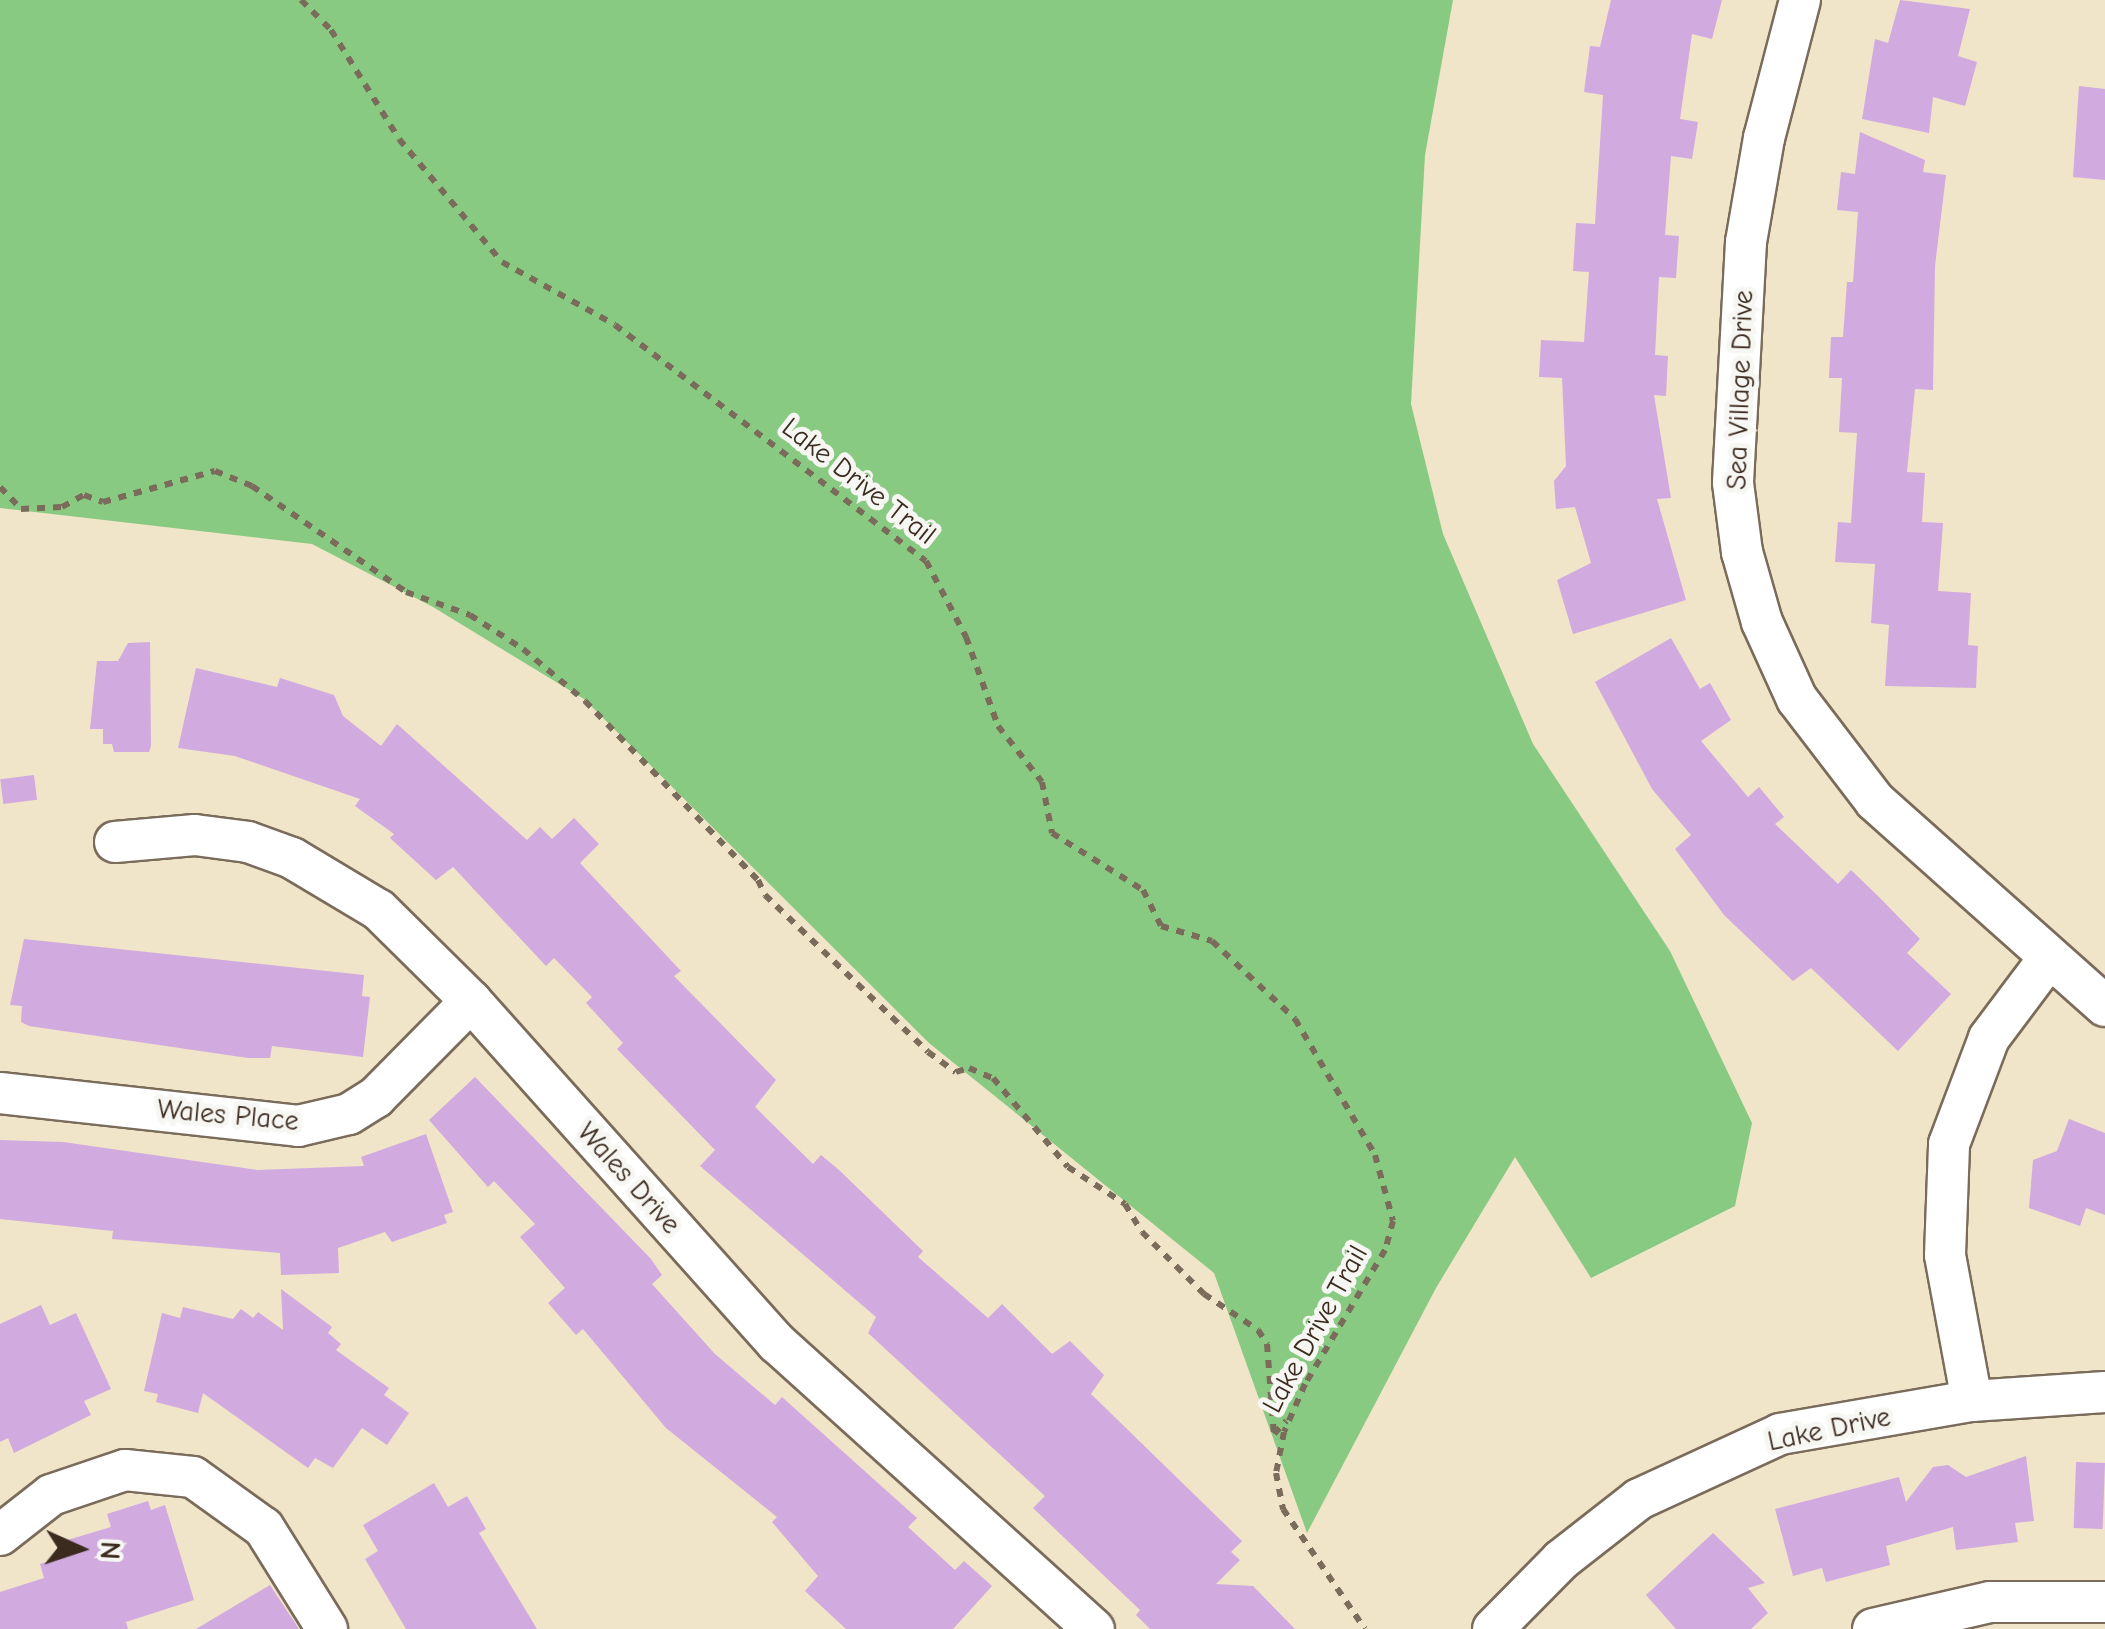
<!DOCTYPE html>
<html>
<head>
<meta charset="utf-8">
<style>
  body { margin:0 }
  #map { position:relative; width:2105px; height:1629px; overflow:hidden; background:#f0e4c9; font-family:"Comic Neue",sans-serif }
  div>[style] { position:absolute }
  .green>* { inset:0; background:#89ca82 }
  .building>* { inset:0; background:#d1abdf; transform-origin:0 0 }
  .path>* { height:6px; margin-top:-3px; transform-origin:0; background:repeating-linear-gradient(90deg,#7a6b5a 0 8px,transparent 0 16px) }
  .roads { filter:drop-shadow(2px 0 #7a6b5a) drop-shadow(-2px 0 #7a6b5a) drop-shadow(0 2px #7a6b5a) drop-shadow(0 -2px #7a6b5a) }
  .minor>* { height:40px; margin:-20px; padding:0 20px; transform-origin:20px; border-radius:20px; background:#fff }
  span { translate:-50% -50%; white-space:nowrap; text-align:center; line-height:1.15; -webkit-text-stroke:10px #f6f6f2; paint-order:stroke }
  .street-label { font-size:28px; color:#3b2a1e }
  .north { position:absolute; left:30px; top:1499px; width:100px; height:100px; -webkit-text-stroke:8px #f6f6f2; paint-order:stroke; rotate:93deg; font-size:28px; font-weight:700; line-height:40px; text-align:center; color:#3b2a1e }
  .north::after { content:''; display:block; margin:auto; width:35px; height:45px; background:#3b2a1e; clip-path:polygon(50% 0,100% 100%,50% 72%,0 100%) }
</style>
</head>
<body>
<div id="map">
  <div class="green">
    <i style="clip-path:polygon(0 0,1453px 0,1425px 155px,1411px 404px,1443px 534px,1533px 744px,1670px 951px,1752px 1123px,1735px 1206px,1591px 1278px,1515px 1157px,1436px 1288px,1307px 1533px,1214px 1273px,929px 1043px,584px 699px,433px 607px,312px 544px,0 508px)"></i>
  </div>
  <div class="building">
    <i style="clip-path:polygon(1611px 0,1722px 0,1712px 39px,1692px 34px,1680px 119px,1698px 122px,1692px 159px,1671px 156px,1665px 235px,1679px 236px,1676px 278px,1659px 277px,1655px 355px,1668px 356px,1666px 396px,1654px 395px,1671px 498px,1657px 499px,1686px 600px,1573px 634px,1557px 580px,1591px 563px,1575px 507px,1556px 509px,1554px 481px,1566px 466px,1562px 378px,1539px 377px,1541px 340px,1584px 342px,1589px 272px,1573px 271px,1576px 223px,1595px 224px,1603px 95px,1584px 92px,1590px 46px,1600px 47px)"></i>
    <i style="clip-path:polygon(1900px 0,1970px 9px,1958px 56px,1977px 62px,1965px 106px,1933px 97px,1929px 133px,1862px 119px,1875px 39px,1888px 43px)"></i>
    <i style="clip-path:polygon(2079px 86px,2105px 89px,2105px 180px,2073px 177px)"></i>
    <i style="clip-path:polygon(1860px 132px,1925px 160px,1923px 172px,1946px 175px,1935px 266px,1933px 390px,1915px 389px,1907px 472px,1925px 473px,1922px 522px,1943px 523px,1938px 591px,1971px 593px,1968px 645px,1978px 646px,1976px 688px,1885px 686px,1889px 625px,1871px 623px,1875px 564px,1835px 562px,1838px 522px,1851px 523px,1857px 433px,1839px 432px,1842px 378px,1829px 378px,1831px 337px,1843px 337px,1847px 282px,1853px 282px,1858px 212px,1837px 210px,1841px 172px,1855px 174px)"></i>
    <i style="clip-path:polygon(1671px 638px,1700px 689px,1710px 683px,1731px 720px,1701px 741px,1748px 797px,1759px 787px,1784px 817px,1775px 824px,1838px 884px,1851px 870px,1879px 897px,1920px 939px,1907px 953px,1951px 994px,1898px 1051px,1811px 968px,1793px 981px,1724px 915px,1675px 849px,1691px 835px,1652px 789px,1595px 682px)"></i>
    <i style="clip-path:polygon(150px 642px,151px 746px,149px 752px,114px 752px,112px 744px,103px 744px,103px 729px,90px 729px,97px 661px,118px 661px,128px 643px)"></i>
    <i style="clip-path:polygon(196px 668px,277px 687px,280px 678px,334px 695px,343px 716px,381px 746px,397px 724px,527px 840px,540px 827px,552px 839px,574px 818px,599px 844px,580px 863px,681px 971px,674px 976px,776px 1080px,755px 1107px,813px 1164px,821px 1155px,839px 1170px,923px 1251px,918px 1257px,988px 1318px,1002px 1304px,1052px 1354px,1070px 1341px,1104px 1375px,1091px 1394px,1242px 1541px,1231px 1552px,1240px 1560px,1216px 1584px,1253px 1586px,1295px 1629px,1150px 1629px,1136px 1615px,1140px 1610px,1033px 1508px,1045px 1496px,868px 1333px,876px 1317px,700px 1166px,715px 1150px,617px 1049px,623px 1043px,586px 1003px,592px 997px,554px 958px,546px 966px,453px 867px,436px 880px,390px 838px,394px 834px,355px 806px,360px 799px,235px 756px,178px 748px)"></i>
    <i style="left:34px;top:775px;width:25px;height:34px;rotate:83deg"></i>
    <i style="clip-path:polygon(24px 939px,364px 975px,362px 996px,370px 997px,363px 1057px,272px 1046px,270px 1058px,248px 1058px,29px 1026px,21px 1022px,22px 1006px,10px 1005px)"></i>
    <i style="clip-path:polygon(475px 1077px,651px 1259px,662px 1275px,652px 1284px,715px 1354px,775px 1405px,782px 1397px,917px 1518px,908px 1527px,955px 1570px,964px 1561px,992px 1586px,953px 1629px,846px 1629px,805px 1591px,818px 1576px,772px 1522px,777px 1517px,666px 1428px,583px 1329px,576px 1335px,548px 1303px,565px 1288px,520px 1237px,535px 1224px,494px 1181px,488px 1187px,429px 1120px)"></i>
    <i style="clip-path:polygon(2069px 1119px,2105px 1133px,2105px 1215px,2086px 1208px,2080px 1226px,2029px 1208px,2033px 1160px,2057px 1151px)"></i>
    <i style="clip-path:polygon(426px 1134px,453px 1212px,444px 1215px,447px 1223px,392px 1242px,385px 1232px,338px 1248px,339px 1273px,281px 1275px,280px 1253px,112px 1239px,113px 1231px,0 1219px,0 1140px,63px 1142px,257px 1170px,364px 1166px,361px 1157px)"></i>
    <i style="clip-path:polygon(281px 1289px,332px 1327px,328px 1333px,341px 1344px,336px 1350px,389px 1388px,384px 1395px,409px 1413px,387px 1445px,362px 1428px,333px 1468px,315px 1458px,308px 1468px,203px 1393px,198px 1413px,156px 1402px,158px 1394px,144px 1391px,162px 1313px,180px 1318px,183px 1307px,233px 1319px,241px 1309px,253px 1318px,258px 1312px,283px 1330px)"></i>
    <i style="clip-path:polygon(41px 1305px,50px 1325px,76px 1313px,111px 1389px,84px 1401px,91px 1415px,14px 1453px,8px 1438px,0 1442px,0 1324px)"></i>
    <i style="clip-path:polygon(2026px 1456px,2034px 1521px,2015px 1523px,2018px 1542px,1956px 1550px,1953px 1527px,1886px 1546px,1890px 1565px,1826px 1582px,1822px 1568px,1793px 1576px,1775px 1509px,1899px 1477px,1906px 1502px,1933px 1467px,1948px 1465px,1966px 1477px)"></i>
    <i style="left:2076px;top:1462px;width:29px;height:66px;rotate:2deg"></i>
    <i style="clip-path:polygon(434px 1483px,448px 1507px,467px 1496px,486px 1529px,479px 1533px,537px 1629px,406px 1629px,365px 1559px,378px 1551px,363px 1525px)"></i>
    <i style="clip-path:polygon(148px 1501px,151px 1510px,165px 1505px,194px 1600px,126px 1622px,128px 1629px,0 1629px,0 1592px,44px 1578px,40px 1564px,68px 1556px,64px 1541px,111px 1527px,107px 1514px)"></i>
    <i style="clip-path:polygon(1713px 1533px,1765px 1583px,1748px 1588px,1768px 1613px,1751px 1629px,1676px 1629px,1646px 1595px)"></i>
    <i style="clip-path:polygon(270px 1585px,299px 1629px,196px 1629px)"></i>
  </div>
  <div class="path">
    <i style="left:301px;top:0;width:42px;rotate:45deg"></i>
    <i style="left:331px;top:30px;width:128px;rotate:58deg"></i>
    <i style="left:399px;top:139px;width:160px;rotate:50.1deg"></i>
    <i style="left:502px;top:262px;width:129px;rotate:29.1deg"></i>
    <i style="left:615px;top:325px;width:390px;rotate:37.2deg"></i>
    <i style="left:926px;top:561px;width:86px;rotate:62.2deg"></i>
    <i style="left:966px;top:637px;width:95px;rotate:70.2deg"></i>
    <i style="left:998px;top:726px;width:71px;rotate:51.8deg"></i>
    <i style="left:1042px;top:782px;width:52px;rotate:78.9deg"></i>
    <i style="left:1052px;top:833px;width:107px;rotate:32.1deg"></i>
    <i style="left:1143px;top:890px;width:40px;rotate:63.4deg"></i>
    <i style="left:1161px;top:926px;width:53px;rotate:16.4deg"></i>
    <i style="left:1212px;top:941px;width:114px;rotate:43.2deg"></i>
    <i style="left:1295px;top:1019px;width:158px;rotate:59.5deg"></i>
    <i style="left:1375px;top:1155px;width:68px;rotate:74.7deg"></i>
    <i style="left:1393px;top:1221px;width:30px;rotate:105deg"></i>
    <i style="left:1385px;top:1250px;width:156px;rotate:120.8deg"></i>
    <i style="left:1305px;top:1384px;width:52px;rotate:113.6deg"></i>
    <i style="left:1284px;top:1432px;width:42px;rotate:101deg"></i>
    <i style="left:1276px;top:1473px;width:37px;rotate:79deg"></i>
    <i style="left:1283px;top:1509px;width:145px;rotate:55.7deg"></i>
    <i style="left:0;top:487px;width:30px;rotate:46deg"></i>
    <i style="left:21px;top:509px;width:41px;rotate:-2.8deg"></i>
    <i style="left:62px;top:507px;width:25px;rotate:-29deg"></i>
    <i style="left:84px;top:495px;width:20px;rotate:20deg"></i>
    <i style="left:103px;top:502px;width:116px;rotate:-15.5deg"></i>
    <i style="left:215px;top:471px;width:40px;rotate:22deg"></i>
    <i style="left:252px;top:486px;width:187px;rotate:34.5deg"></i>
    <i style="left:406px;top:592px;width:68px;rotate:19.8deg"></i>
    <i style="left:470px;top:615px;width:63px;rotate:32.7deg"></i>
    <i style="left:523px;top:649px;width:81px;rotate:40deg"></i>
    <i style="left:585px;top:701px;width:249px;rotate:46deg"></i>
    <i style="left:758px;top:880px;width:17px;rotate:65deg"></i>
    <i style="left:765px;top:895px;width:226px;rotate:43.9deg"></i>
    <i style="left:928px;top:1052px;width:34px;rotate:36deg"></i>
    <i style="left:956px;top:1072px;width:14px;rotate:-17deg"></i>
    <i style="left:969px;top:1068px;width:26px;rotate:23deg"></i>
    <i style="left:993px;top:1078px;width:116px;rotate:49.9deg"></i>
    <i style="left:1068px;top:1167px;width:68px;rotate:33deg"></i>
    <i style="left:1125px;top:1204px;width:33px;rotate:59deg"></i>
    <i style="left:1142px;top:1232px;width:88px;rotate:45deg"></i>
    <i style="left:1204px;top:1294px;width:65px;rotate:33.7deg"></i>
    <i style="left:1258px;top:1330px;width:17px;rotate:57deg"></i>
    <i style="left:1267px;top:1344px;width:90px;rotate:85.6deg"></i>
    <i style="left:1274px;top:1434px;width:18px;rotate:-47deg"></i>
  </div>
  <div class="roads">
    <div class="minor">
      <i style="left:1800px;top:0;width:143px;rotate:104.6deg"></i>
      <i style="left:1764px;top:138px;width:106px;rotate:99.8deg"></i>
      <i style="left:1746px;top:242px;width:241px;rotate:93.1deg"></i>
      <i style="left:1733px;top:483px;width:70px;rotate:82.6deg"></i>
      <i style="left:1742px;top:552px;width:73px;rotate:74.1deg"></i>
      <i style="left:1762px;top:622px;width:85px;rotate:65.6deg"></i>
      <i style="left:1797px;top:699px;width:128px;rotate:52.6deg"></i>
      <i style="left:1875px;top:801px;width:308px;rotate:41.7deg"></i>
      <i style="left:115px;top:842px;width:80px;rotate:-5deg"></i>
      <i style="left:195px;top:835px;width:53px;rotate:7.5deg"></i>
      <i style="left:248px;top:842px;width:47px;rotate:20deg"></i>
      <i style="left:292px;top:858px;width:101px;rotate:30.9deg"></i>
      <i style="left:379px;top:910px;width:129px;rotate:44.7deg"></i>
      <i style="left:471px;top:1001px;width:459px;rotate:48.2deg"></i>
      <i style="left:777px;top:1343px;width:427px;rotate:42.1deg"></i>
      <i style="left:0;top:1093px;width:300px;rotate:6.3deg"></i>
      <i style="left:298px;top:1126px;width:52px;rotate:-13.2deg"></i>
      <i style="left:349px;top:1114px;width:32px;rotate:-32deg"></i>
      <i style="left:376px;top:1097px;width:135px;rotate:-45.3deg"></i>
      <i style="left:1972px;top:1401px;width:148px;rotate:-100.5deg"></i>
      <i style="left:1945px;top:1255px;width:111px;rotate:-87.9deg"></i>
      <i style="left:1949px;top:1144px;width:113px;rotate:-69.3deg"></i>
      <i style="left:1989px;top:1038px;width:100px;rotate:-53.1deg"></i>
      <i style="left:0;top:1535px;width:65px;rotate:-38.1deg"></i>
      <i style="left:51px;top:1495px;width:78px;rotate:-18.7deg"></i>
      <i style="left:125px;top:1470px;width:68px;rotate:5.9deg"></i>
      <i style="left:193px;top:1477px;width:87px;rotate:35.7deg"></i>
      <i style="left:264px;top:1528px;width:119px;rotate:58deg"></i>
      <i style="left:1493px;top:1629px;width:97px;rotate:-45.4deg"></i>
      <i style="left:1561px;top:1560px;width:99px;rotate:-38deg"></i>
      <i style="left:1639px;top:1499px;width:155px;rotate:-24.7deg"></i>
      <i style="left:1780px;top:1434px;width:195px;rotate:-9.8deg"></i>
      <i style="left:1972px;top:1401px;width:133px;rotate:-3.9deg"></i>
      <i style="left:1873px;top:1629px;width:120px;rotate:-13deg"></i>
      <i style="left:1990px;top:1602px;width:115px"></i>
    </div>
  </div>
  <div class="street-label">
    <span style="left:1740px;top:390px;rotate:-88deg">Sea Village Drive</span>
    <span style="left:859px;top:481px;rotate:38deg">Lake Drive Trail</span>
    <span style="left:228px;top:1115px;rotate:5deg">Wales Place</span>
    <span style="left:629px;top:1178px;rotate:48deg">Wales Drive</span>
    <span style="left:1315px;top:1329px;rotate:-61deg">Lake Drive Trail</span>
    <span style="left:1829px;top:1429px;rotate:-12deg">Lake Drive</span>
  </div>
  <div class="north">N</div>
</div>
</body>
</html>
